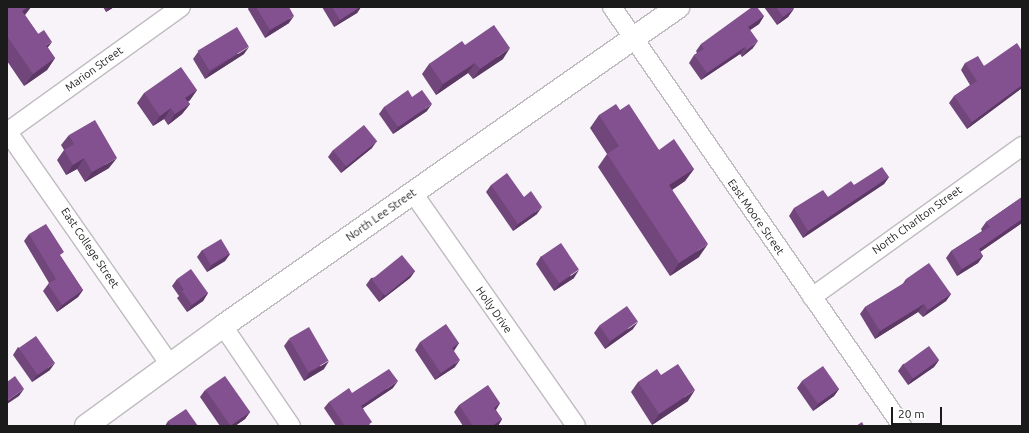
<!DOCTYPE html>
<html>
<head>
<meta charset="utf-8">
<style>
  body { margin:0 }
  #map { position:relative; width:1029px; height:433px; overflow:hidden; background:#f7f3f8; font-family:Ubuntu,sans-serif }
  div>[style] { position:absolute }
  .roads { filter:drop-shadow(1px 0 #bfbcc0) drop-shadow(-1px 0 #bfbcc0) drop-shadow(0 1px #bfbcc0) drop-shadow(0 -1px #bfbcc0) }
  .minor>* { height:18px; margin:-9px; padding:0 9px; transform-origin:9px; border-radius:9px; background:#fff }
  .tertiary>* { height:22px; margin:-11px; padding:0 11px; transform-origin:11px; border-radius:11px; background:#fff }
  .wall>* { inset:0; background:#71467b }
  .shaded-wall>* { inset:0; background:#5c3964 }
  .building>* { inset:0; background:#83518f; transform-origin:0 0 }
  span { translate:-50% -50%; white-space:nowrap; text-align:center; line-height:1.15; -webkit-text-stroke:4px #fff; paint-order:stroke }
  .street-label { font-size:11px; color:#1c1b1c }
  .frame { position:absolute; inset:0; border:8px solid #1c1b1c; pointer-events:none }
  .scale { position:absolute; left:891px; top:407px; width:51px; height:18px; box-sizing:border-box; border:2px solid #1c1b1c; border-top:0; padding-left:5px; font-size:12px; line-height:14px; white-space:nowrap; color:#1c1b1c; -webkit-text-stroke:3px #fff; paint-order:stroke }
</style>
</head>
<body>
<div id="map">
  <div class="roads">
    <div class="minor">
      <i style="left:612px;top:7px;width:510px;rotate:55.31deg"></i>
      <i style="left:7px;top:131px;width:285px;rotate:55.1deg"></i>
      <i style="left:7px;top:132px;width:214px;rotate:-35.7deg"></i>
      <i style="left:413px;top:193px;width:284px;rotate:55deg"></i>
      <i style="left:812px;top:297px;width:259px;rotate:-35.7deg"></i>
      <i style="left:223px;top:326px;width:121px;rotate:55.8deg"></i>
    </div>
    <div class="tertiary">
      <i style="left:86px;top:426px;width:170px;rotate:-36.1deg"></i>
      <i style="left:223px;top:326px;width:556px;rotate:-35.03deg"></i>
    </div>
  </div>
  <div class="wall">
    <i style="clip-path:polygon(7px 7px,31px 7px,25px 15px,55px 58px,47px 70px,24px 86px,7px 61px)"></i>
    <i style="clip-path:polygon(103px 7px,114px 7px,106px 12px)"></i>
    <i style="clip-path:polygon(249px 7px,289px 7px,289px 23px,265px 38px,248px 9px)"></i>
    <i style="clip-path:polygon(322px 7px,361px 7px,357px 13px,334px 27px)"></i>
    <i style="clip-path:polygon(764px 7px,794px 7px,788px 17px,777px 25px)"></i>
    <i style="clip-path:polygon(764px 16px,759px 24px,750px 30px,753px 48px,742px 57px,740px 54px,701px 80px,689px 63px,694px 55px,697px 53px,696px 51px,701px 44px)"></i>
    <i style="clip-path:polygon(465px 45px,503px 59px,473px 79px,468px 73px,436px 95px,422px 74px,429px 64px)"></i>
    <i style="clip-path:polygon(1022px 51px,1022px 88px,967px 129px,949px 103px,954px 96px,970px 85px,961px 70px,965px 63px,984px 66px)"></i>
    <i style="clip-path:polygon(198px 52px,244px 54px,205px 79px,193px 59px)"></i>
    <i style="clip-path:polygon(197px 90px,190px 100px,188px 102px,190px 104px,182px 114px,168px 125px,164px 119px,153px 126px,137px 103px,144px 93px)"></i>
    <i style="clip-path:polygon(412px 97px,427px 111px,393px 134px,379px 114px,384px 107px)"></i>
    <i style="clip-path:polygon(620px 110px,659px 150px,694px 169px,685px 181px,672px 190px,699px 257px,670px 276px,598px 167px,607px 154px,590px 128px,599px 115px)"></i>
    <i style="clip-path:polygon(69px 135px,109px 168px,85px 182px,77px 169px,66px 175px,57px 160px,64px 150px,61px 145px)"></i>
    <i style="clip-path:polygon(372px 148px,341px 173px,328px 157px,333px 150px)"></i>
    <i style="clip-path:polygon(889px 177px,884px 184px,803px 238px,789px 216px,794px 208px,828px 197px,854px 185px)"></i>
    <i style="clip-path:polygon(491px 185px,524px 197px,537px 214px,513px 231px,486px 192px)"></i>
    <i style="clip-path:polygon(1022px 197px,1022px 223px,980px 252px,983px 256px,978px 263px,957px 276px,946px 258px,951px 251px,982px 231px,981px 229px,986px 222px)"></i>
    <i style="clip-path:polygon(29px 234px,61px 257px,83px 290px,78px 297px,57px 312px,43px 291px,49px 283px,24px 241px)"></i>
    <i style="clip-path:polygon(202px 250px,230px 254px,225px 261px,207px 272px,197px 257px)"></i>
    <i style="clip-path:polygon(541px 256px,574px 278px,554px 291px,536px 264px)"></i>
    <i style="clip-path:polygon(415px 271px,410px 278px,379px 302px,366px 285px,371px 278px)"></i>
    <i style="clip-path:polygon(177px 279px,208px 293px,203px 301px,187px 312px,177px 298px,179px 296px,172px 286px)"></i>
    <i style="clip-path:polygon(906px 279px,951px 294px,946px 301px,923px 317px,918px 312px,875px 339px,860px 314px,865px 307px,902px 285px)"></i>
    <i style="clip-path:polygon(599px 326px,633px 329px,605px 349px,594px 333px)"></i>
    <i style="clip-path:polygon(289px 339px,324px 369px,304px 381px,284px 346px)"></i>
    <i style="clip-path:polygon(420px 342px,459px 343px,454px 351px,455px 367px,435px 380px,415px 350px)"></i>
    <i style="clip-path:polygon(18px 347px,50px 370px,32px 382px,13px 355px)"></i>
    <i style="clip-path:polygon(939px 360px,934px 367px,908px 385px,898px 371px,903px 364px)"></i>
    <i style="clip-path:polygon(661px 375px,688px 401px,652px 425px,631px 392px,638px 382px)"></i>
    <i style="clip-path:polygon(802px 381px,839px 389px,834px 396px,813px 411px,797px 388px)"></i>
    <i style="clip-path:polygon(393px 388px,363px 408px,370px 426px,336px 426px,324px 408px,329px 402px,352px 393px)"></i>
    <i style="clip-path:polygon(205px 390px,250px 412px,245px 419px,235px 426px,220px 426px,200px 397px)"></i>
    <i style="clip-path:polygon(500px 403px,496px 410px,502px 419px,498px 426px,463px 426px,454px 412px,459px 405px)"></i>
    <i style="clip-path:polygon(168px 421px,198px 426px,165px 426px)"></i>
  </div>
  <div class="shaded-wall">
    <i style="clip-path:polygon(28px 7px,31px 7px,24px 16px,22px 11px)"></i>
    <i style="clip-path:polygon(109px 7px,114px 7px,106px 12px)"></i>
    <i style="clip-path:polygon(360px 7px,361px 7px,357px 13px,334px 27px,340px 20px)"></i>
    <i style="clip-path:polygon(794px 9px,788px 17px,777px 25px,783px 17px)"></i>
    <i style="clip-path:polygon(294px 16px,289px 23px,265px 38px,270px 30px)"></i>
    <i style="clip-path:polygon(764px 16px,759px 24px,743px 35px,748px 27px)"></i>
    <i style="clip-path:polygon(758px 41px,753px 48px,742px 57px,747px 50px)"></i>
    <i style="clip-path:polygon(52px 42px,43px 54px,46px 45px)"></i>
    <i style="clip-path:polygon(249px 47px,244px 54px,205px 79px,210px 72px)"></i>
    <i style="clip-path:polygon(745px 47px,740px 54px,701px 80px,707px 73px)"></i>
    <i style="clip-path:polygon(510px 48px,503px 59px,473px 79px,480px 69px)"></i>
    <i style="clip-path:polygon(55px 58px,47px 70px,24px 86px,33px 74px)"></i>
    <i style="clip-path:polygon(475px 63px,468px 73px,436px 95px,443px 84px)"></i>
    <i style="clip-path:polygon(1022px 85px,1022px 88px,967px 129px,972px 122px)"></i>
    <i style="clip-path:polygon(197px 90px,190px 100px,178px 109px,185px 98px)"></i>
    <i style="clip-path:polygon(190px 104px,182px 114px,168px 125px,175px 114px)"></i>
    <i style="clip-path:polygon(432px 104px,427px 111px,393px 134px,398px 127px)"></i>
    <i style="clip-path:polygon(171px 108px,164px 119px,153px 126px,160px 116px)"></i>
    <i style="clip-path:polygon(377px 141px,372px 148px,341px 173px,346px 166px)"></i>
    <i style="clip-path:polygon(84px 158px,77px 169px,66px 175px,73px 165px)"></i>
    <i style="clip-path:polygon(117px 158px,109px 168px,85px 182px,92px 172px)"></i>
    <i style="clip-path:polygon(694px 169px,685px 181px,660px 198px,669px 185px)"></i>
    <i style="clip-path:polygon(889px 177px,884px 184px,803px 238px,808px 231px)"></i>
    <i style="clip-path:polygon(542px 207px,537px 214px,513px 231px,518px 224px)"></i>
    <i style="clip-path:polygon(1022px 219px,1022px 223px,974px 256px,979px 249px)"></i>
    <i style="clip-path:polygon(708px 244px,699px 257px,670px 276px,679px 263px)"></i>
    <i style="clip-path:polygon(230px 254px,225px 261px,207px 272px,212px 265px)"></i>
    <i style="clip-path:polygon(983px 256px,978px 263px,957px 276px,962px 269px)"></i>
    <i style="clip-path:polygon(579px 270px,574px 278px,554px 291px,559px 284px)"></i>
    <i style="clip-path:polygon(415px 271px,410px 278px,379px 302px,384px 294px)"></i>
    <i style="clip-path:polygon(83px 290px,78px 297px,57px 312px,62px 305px)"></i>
    <i style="clip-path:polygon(208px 293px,203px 301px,187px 312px,192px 305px)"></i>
    <i style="clip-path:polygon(951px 294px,946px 301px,923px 317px,928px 310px)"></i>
    <i style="clip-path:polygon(924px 304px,918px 312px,875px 339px,880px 331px)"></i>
    <i style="clip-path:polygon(638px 322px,633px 329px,605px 349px,610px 342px)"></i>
    <i style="clip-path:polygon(459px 343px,454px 350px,447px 355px,452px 348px)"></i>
    <i style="clip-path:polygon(460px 360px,455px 367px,435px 380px,441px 373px)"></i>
    <i style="clip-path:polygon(939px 360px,934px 367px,908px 385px,913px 378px)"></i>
    <i style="clip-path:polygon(329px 361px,324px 369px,304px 381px,309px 373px)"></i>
    <i style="clip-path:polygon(55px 363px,50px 370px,32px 382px,37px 375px)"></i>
    <i style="clip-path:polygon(398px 381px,393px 388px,357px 412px,361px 406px)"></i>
    <i style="clip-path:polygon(24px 389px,19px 396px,7px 404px,7px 401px)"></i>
    <i style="clip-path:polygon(839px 389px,834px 396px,813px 411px,818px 404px)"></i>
    <i style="clip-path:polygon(695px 390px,688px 401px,652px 425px,659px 414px)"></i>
    <i style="clip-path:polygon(500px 403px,495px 411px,494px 408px)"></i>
    <i style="clip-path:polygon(250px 412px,245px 419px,235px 426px,230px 426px)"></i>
    <i style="clip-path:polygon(502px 419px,498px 426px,492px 426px)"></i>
  </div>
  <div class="building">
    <i style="clip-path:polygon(7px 7px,28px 7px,22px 11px,38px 34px,44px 30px,52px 42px,46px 45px,55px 58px,33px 74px,7px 36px)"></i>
    <i style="clip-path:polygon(256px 7px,289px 7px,294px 16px,270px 30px)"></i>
    <i style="clip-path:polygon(332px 7px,360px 7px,340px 20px)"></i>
    <i style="clip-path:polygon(752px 7px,757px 7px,764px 16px,748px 27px,758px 41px,747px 50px,745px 47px,707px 73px,694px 55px,704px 49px,701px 44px)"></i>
    <i style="clip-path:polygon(776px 7px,793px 7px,794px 9px,783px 17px)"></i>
    <i style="clip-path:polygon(494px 25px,510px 48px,480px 69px,475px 63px,443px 84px,429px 64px,462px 41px,465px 45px)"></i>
    <i style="left:237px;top:27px;width:23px;height:46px;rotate:59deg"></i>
    <i style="clip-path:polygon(1017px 43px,1022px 51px,1022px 85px,972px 122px,954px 96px,977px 81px,965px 63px,978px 56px,984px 66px)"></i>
    <i style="clip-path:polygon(181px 67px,197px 90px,185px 98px,190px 104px,175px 114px,171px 108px,160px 116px,144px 93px)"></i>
    <i style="clip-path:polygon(408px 90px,412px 97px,422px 90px,432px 104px,398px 127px,384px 107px)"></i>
    <i style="clip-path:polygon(616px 104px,620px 110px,629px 104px,659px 150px,674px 139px,694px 169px,669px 185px,708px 244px,679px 263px,607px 154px,619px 146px,599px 115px)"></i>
    <i style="clip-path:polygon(95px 120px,117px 158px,92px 172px,84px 158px,73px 165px,64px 150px,74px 144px,69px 135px)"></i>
    <i style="left:364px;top:125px;width:21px;height:40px;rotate:51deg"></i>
    <i style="clip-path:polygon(882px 167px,889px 177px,808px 231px,794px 208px,823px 190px,828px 197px,851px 181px,854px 185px)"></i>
    <i style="clip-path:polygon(507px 173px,524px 197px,531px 191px,542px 207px,518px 224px,491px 185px)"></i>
    <i style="clip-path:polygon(1022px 197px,1022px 219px,979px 249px,983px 256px,962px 269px,951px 251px,990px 227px,986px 222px)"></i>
    <i style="clip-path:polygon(46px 224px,64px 252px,60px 255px,83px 290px,62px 305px,48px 284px,56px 279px,29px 234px)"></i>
    <i style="left:221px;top:239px;width:17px;height:22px;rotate:59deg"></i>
    <i style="left:561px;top:243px;width:32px;height:24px;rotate:56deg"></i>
    <i style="left:402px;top:255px;width:21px;height:39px;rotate:51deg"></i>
    <i style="clip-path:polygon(929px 263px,951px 294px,928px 310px,924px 304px,880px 331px,865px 307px,907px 281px,906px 279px)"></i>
    <i style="clip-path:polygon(191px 269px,208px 293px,192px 305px,182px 291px,184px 290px,177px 279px)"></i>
    <i style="left:627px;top:306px;width:19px;height:34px;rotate:55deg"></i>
    <i style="clip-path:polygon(446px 324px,459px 343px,452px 348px,460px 360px,441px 373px,420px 342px)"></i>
    <i style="left:309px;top:327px;width:39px;height:23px;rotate:60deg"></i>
    <i style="left:36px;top:336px;width:33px;height:21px;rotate:55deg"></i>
    <i style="left:929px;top:346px;width:17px;height:32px;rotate:54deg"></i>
    <i style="clip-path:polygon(678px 364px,695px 390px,659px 414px,638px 382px,657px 369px,661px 375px)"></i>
    <i style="left:823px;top:366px;width:28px;height:26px;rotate:55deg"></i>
    <i style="clip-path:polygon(389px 369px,398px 381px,361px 406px,372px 422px,367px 426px,345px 426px,329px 402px,349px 388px,352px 393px)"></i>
    <i style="clip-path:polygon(15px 376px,24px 389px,7px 401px,7px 382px)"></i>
    <i style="left:225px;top:376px;width:44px;height:24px;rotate:55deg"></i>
    <i style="clip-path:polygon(488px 385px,500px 403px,494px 408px,502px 419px,492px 426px,473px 426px,459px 405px)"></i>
    <i style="clip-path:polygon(186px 409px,198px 426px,171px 426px,168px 421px)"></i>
    <i style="clip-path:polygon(862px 422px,864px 426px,856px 426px)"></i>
  </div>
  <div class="street-label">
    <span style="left:94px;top:69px;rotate:-36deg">Marion Street</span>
    <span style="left:381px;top:215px;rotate:-35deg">North Lee Street</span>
    <span style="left:756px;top:217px;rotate:55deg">East Moore Street</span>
    <span style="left:917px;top:220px;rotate:-36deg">North Charlton Street</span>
    <span style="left:90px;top:248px;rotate:56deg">East College Street</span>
    <span style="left:494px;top:310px;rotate:55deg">Holly Drive</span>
  </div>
  <div class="frame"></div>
  <div class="scale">20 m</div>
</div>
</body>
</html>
